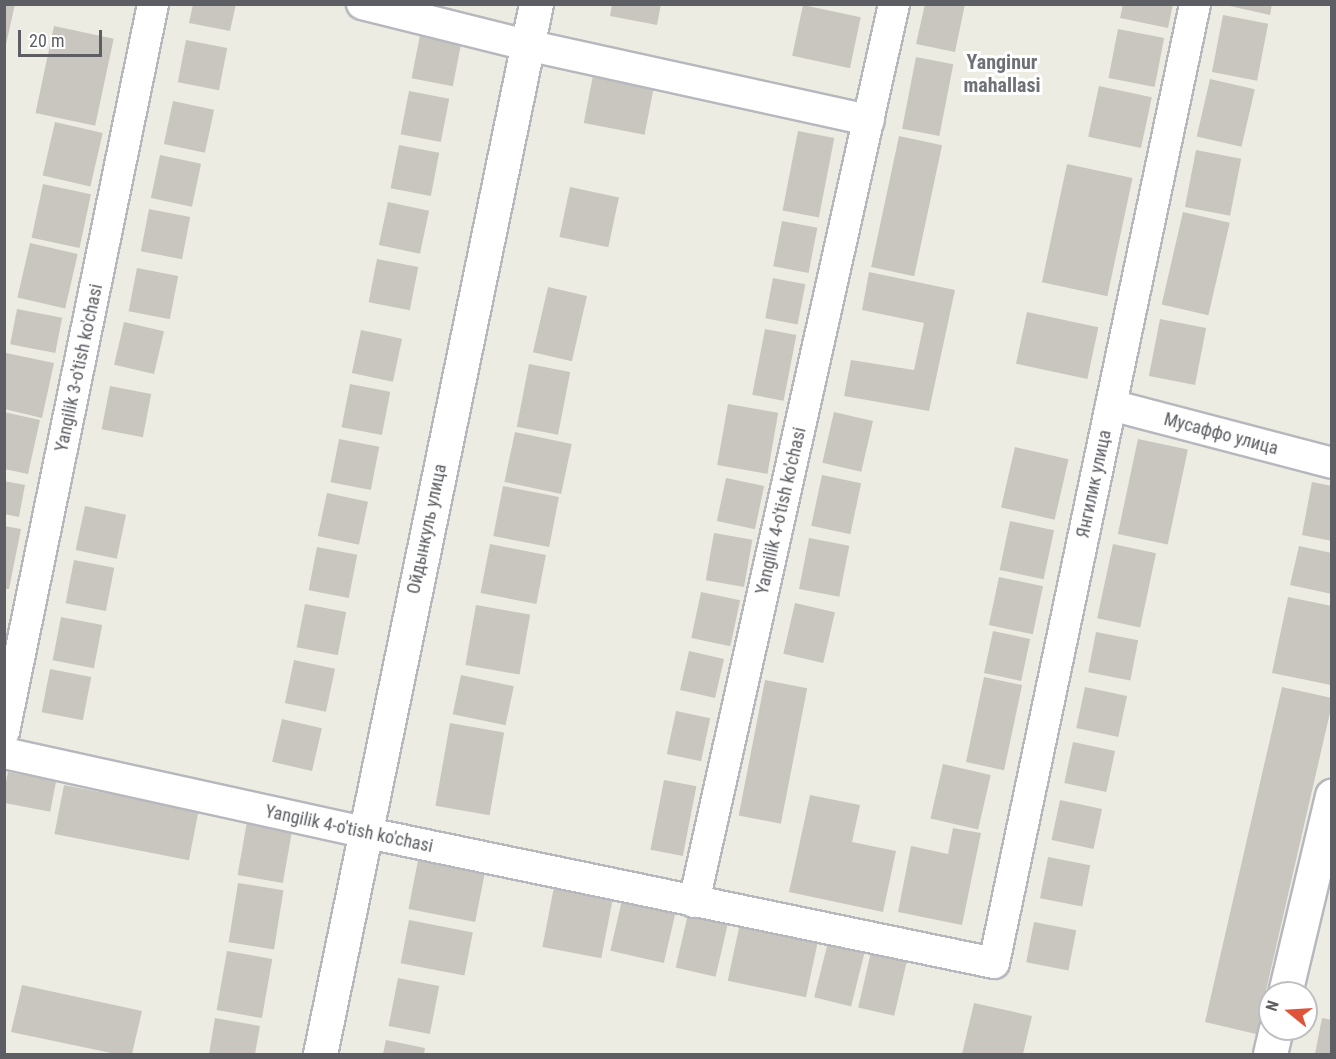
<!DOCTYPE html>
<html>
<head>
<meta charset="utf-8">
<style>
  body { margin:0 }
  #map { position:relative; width:1336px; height:1059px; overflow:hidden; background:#edece3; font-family:"Roboto Condensed",sans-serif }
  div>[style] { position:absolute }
  .building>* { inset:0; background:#c9c6c0; transform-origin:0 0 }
  .roads { filter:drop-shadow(2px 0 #b6b8bd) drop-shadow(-2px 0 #b6b8bd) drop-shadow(0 2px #b6b8bd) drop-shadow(0 -2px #b6b8bd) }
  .minor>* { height:30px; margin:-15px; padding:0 15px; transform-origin:15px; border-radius:15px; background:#fff }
  .tertiary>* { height:33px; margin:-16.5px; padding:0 16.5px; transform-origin:16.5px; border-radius:16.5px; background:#fff }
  span { translate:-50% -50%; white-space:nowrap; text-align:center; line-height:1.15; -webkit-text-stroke:6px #fff; paint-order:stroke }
  .street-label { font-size:18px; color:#5c5e63 }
  .neighbourhood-label { font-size:20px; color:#6d7075; font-weight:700 }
  .frame { position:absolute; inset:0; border:6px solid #5c5e63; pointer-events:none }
  .north { position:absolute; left:1258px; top:981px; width:60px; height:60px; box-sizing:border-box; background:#fff; border:2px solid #bebfc1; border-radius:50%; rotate:288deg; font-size:16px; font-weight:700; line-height:24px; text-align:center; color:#5c5e63 }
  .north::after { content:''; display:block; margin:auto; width:21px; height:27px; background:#df5338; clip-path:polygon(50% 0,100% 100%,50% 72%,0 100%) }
  .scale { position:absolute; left:18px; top:30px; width:84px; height:27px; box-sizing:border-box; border:3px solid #5c5e63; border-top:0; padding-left:8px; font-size:18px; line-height:21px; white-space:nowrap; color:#5c5e63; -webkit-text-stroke:4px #fff; paint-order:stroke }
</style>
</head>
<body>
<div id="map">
  <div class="building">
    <i style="clip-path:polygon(5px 4px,15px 4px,5px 49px)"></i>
    <i style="clip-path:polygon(193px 4px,236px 4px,230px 31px,189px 23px)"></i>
    <i style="clip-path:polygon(612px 4px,661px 4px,657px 25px,610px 16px)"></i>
    <i style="clip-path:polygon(925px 4px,965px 4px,955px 52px,916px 44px)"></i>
    <i style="clip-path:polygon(1123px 4px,1173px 4px,1168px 28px,1120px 18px)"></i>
    <i style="clip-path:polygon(1221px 4px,1272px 4px,1270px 15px)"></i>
    <i style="left:803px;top:5px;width:59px;height:52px;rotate:12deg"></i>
    <i style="left:1223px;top:15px;width:46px;height:58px;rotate:11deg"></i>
    <i style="left:54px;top:26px;width:61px;height:89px;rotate:12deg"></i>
    <i style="left:1118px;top:29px;width:47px;height:50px;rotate:11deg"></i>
    <i style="left:420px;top:35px;width:42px;height:44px;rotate:11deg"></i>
    <i style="left:186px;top:40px;width:42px;height:43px;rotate:11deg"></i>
    <i style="left:916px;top:57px;width:38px;height:73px;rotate:11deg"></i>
    <i style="left:595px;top:65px;width:62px;height:59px;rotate:11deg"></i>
    <i style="left:1210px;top:79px;width:46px;height:59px;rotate:13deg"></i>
    <i style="left:1099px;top:86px;width:54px;height:52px;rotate:12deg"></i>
    <i style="left:409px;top:91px;width:41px;height:44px;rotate:11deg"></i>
    <i style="left:173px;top:101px;width:42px;height:44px;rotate:12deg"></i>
    <i style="left:55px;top:122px;width:49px;height:55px;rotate:13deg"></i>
    <i style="left:798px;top:131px;width:37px;height:81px;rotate:11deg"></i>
    <i style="left:899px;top:136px;width:44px;height:134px;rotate:12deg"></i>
    <i style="left:399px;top:145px;width:41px;height:44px;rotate:11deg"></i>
    <i style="left:1196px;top:150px;width:46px;height:58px;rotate:11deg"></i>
    <i style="left:160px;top:155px;width:42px;height:44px;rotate:12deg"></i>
    <i style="left:1067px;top:164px;width:67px;height:121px;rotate:12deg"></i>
    <i style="left:43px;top:184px;width:49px;height:55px;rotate:12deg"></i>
    <i style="left:570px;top:187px;width:50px;height:51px;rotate:12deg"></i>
    <i style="left:388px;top:202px;width:42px;height:44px;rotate:12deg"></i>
    <i style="left:149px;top:209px;width:42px;height:43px;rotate:11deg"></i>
    <i style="left:1183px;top:212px;width:48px;height:95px;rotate:13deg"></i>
    <i style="left:782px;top:221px;width:36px;height:46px;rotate:11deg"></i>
    <i style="left:30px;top:243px;width:49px;height:56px;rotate:13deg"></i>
    <i style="left:377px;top:259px;width:42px;height:44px;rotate:11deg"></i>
    <i style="left:137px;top:268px;width:42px;height:44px;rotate:11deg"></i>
    <i style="clip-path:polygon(869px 272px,955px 290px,929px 411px,844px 396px,851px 360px,914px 370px,924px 323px,862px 310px)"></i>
    <i style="left:773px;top:278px;width:33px;height:41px;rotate:11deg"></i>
    <i style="left:548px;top:287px;width:40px;height:67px;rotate:13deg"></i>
    <i style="left:17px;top:309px;width:46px;height:36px;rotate:11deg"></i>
    <i style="left:1027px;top:312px;width:73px;height:53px;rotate:12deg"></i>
    <i style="left:1160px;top:319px;width:47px;height:58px;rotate:11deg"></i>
    <i style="left:124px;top:322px;width:41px;height:44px;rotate:13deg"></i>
    <i style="left:765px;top:329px;width:32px;height:67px;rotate:11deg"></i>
    <i style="left:361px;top:330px;width:42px;height:44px;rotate:12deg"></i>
    <i style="clip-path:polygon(6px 353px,54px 363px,42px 418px,4px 409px)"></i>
    <i style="left:529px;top:364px;width:42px;height:64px;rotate:11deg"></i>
    <i style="left:350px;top:384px;width:41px;height:44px;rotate:11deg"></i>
    <i style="left:110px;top:386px;width:42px;height:44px;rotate:11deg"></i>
    <i style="left:728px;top:404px;width:51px;height:62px;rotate:10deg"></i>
    <i style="clip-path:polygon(4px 412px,40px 420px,28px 474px,4px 469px)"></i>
    <i style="left:834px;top:412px;width:40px;height:52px;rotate:13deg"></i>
    <i style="left:515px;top:432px;width:58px;height:51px;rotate:12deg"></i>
    <i style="left:339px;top:439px;width:41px;height:44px;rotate:11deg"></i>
    <i style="left:1138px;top:439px;width:51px;height:97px;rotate:12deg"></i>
    <i style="left:1015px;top:447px;width:55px;height:62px;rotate:13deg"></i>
    <i style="left:822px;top:475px;width:40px;height:52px;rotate:12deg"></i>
    <i style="left:726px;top:478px;width:39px;height:44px;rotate:12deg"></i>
    <i style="clip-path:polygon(4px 481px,25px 485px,19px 517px,4px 514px)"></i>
    <i style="clip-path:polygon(1312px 482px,1332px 486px,1332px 541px,1302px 535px)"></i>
    <i style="left:503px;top:486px;width:57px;height:51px;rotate:11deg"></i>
    <i style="left:327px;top:493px;width:42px;height:44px;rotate:12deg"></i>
    <i style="left:85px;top:506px;width:42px;height:45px;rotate:12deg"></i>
    <i style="left:1010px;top:521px;width:45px;height:50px;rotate:12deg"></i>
    <i style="clip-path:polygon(4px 526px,21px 529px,9px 589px,4px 589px)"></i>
    <i style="left:714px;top:533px;width:39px;height:48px;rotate:10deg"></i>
    <i style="left:809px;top:538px;width:41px;height:52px;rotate:11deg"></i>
    <i style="left:490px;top:544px;width:57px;height:50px;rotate:11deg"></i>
    <i style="left:1113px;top:544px;width:44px;height:76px;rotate:12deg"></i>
    <i style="clip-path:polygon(1299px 546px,1332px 553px,1332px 594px,1290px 585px)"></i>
    <i style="left:317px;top:547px;width:41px;height:44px;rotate:11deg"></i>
    <i style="left:74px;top:560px;width:41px;height:44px;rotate:11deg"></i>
    <i style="left:999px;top:577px;width:45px;height:49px;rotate:12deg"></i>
    <i style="left:701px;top:592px;width:40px;height:47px;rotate:12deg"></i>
    <i style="clip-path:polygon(1288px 597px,1332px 606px,1331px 685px,1272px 673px)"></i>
    <i style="left:795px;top:603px;width:41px;height:52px;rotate:13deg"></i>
    <i style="left:305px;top:604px;width:42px;height:44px;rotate:11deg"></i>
    <i style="left:476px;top:605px;width:55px;height:61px;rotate:10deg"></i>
    <i style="left:61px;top:617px;width:42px;height:44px;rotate:11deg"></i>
    <i style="left:993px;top:631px;width:38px;height:43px;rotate:12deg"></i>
    <i style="left:1096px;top:632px;width:43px;height:41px;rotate:11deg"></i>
    <i style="left:689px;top:651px;width:36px;height:40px;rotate:13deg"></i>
    <i style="left:294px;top:660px;width:42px;height:44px;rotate:12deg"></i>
    <i style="left:50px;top:669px;width:42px;height:44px;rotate:11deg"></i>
    <i style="left:461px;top:675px;width:54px;height:40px;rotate:12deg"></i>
    <i style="left:984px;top:677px;width:39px;height:87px;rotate:12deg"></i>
    <i style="left:765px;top:680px;width:43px;height:138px;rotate:11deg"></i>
    <i style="left:1085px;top:687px;width:43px;height:42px;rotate:12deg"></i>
    <i style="clip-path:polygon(1282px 687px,1332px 698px,1332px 704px,1256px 1034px,1205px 1022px)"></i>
    <i style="left:676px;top:711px;width:35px;height:44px;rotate:12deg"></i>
    <i style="left:282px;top:719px;width:41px;height:44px;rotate:13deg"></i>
    <i style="left:450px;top:723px;width:55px;height:84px;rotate:10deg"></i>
    <i style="left:1073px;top:742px;width:43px;height:42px;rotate:12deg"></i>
    <i style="left:943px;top:764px;width:49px;height:56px;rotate:13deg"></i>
    <i style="left:8px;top:772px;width:49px;height:31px;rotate:11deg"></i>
    <i style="left:664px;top:780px;width:33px;height:71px;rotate:11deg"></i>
    <i style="left:64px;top:785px;width:137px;height:50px;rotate:11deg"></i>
    <i style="clip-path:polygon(810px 795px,860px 805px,852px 842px,896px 851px,883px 912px,789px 892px)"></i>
    <i style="left:1060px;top:800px;width:43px;height:41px;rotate:12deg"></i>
    <i style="left:248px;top:816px;width:46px;height:60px;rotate:10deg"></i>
    <i style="clip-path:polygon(953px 828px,981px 833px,962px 925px,898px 912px,911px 846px,948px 854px)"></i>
    <i style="left:419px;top:855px;width:68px;height:55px;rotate:11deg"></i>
    <i style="left:1048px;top:857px;width:43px;height:42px;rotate:11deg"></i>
    <i style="left:238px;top:883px;width:46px;height:60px;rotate:9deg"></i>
    <i style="left:554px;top:887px;width:60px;height:61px;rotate:11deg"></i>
    <i style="left:622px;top:900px;width:55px;height:52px;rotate:13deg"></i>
    <i style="left:688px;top:914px;width:41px;height:55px;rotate:13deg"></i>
    <i style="left:409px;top:920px;width:65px;height:44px;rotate:11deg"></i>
    <i style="left:1034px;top:922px;width:43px;height:41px;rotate:11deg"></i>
    <i style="left:740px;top:923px;width:80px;height:59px;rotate:12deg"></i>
    <i style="left:828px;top:942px;width:38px;height:57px;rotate:14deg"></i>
    <i style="left:227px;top:951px;width:46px;height:60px;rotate:10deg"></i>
    <i style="left:871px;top:952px;width:37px;height:57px;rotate:13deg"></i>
    <i style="left:398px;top:978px;width:42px;height:49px;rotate:11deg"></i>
    <i style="clip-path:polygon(22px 985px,142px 1011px,132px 1054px,116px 1054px,11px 1032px)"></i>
    <i style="clip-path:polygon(974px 1003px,1032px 1016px,1023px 1054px,962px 1054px)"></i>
    <i style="clip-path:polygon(215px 1018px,260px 1026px,255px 1054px,209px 1054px)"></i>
    <i style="clip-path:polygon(1322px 1018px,1332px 1020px,1332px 1054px,1315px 1054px)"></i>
    <i style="clip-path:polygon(386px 1040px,425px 1048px,424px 1054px,383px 1054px)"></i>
  </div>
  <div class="roads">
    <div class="minor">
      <i style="left:362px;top:4px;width:170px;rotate:14deg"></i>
      <i style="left:527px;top:45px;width:350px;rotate:12.4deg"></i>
      <i style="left:1111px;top:405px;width:228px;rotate:14.7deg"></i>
      <i style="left:4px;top:732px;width:743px;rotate:-78.43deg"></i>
      <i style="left:4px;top:753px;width:368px;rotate:12.4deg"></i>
      <i style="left:363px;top:832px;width:644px;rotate:11.73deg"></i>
      <i style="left:994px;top:963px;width:980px;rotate:-78.16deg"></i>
      <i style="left:694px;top:902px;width:920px;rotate:-77.44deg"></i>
    </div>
    <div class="tertiary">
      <i style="left:1285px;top:993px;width:203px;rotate:-76.6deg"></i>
      <i style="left:320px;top:1054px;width:1072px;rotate:-78.38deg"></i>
      <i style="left:1270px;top:1054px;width:26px;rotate:-77deg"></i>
    </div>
  </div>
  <div class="street-label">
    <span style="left:79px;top:368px;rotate:-78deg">Yangilik 3-o'tish ko'chasi</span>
    <span style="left:1221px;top:434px;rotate:15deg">Мусаффо улица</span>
    <span style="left:1094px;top:484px;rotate:-78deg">Янгилик улица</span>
    <span style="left:781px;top:511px;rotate:-77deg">Yangilik 4-o'tish ko'chasi</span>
    <span style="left:427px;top:529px;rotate:-78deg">Ойдынкуль улица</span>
    <span style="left:349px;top:829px;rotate:12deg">Yangilik 4-o'tish ko'chasi</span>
  </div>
  <div class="neighbourhood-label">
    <span style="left:1002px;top:74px">Yanginur<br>mahallasi</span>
  </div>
  <div class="frame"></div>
  <div class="north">N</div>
  <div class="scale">20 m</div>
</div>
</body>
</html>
